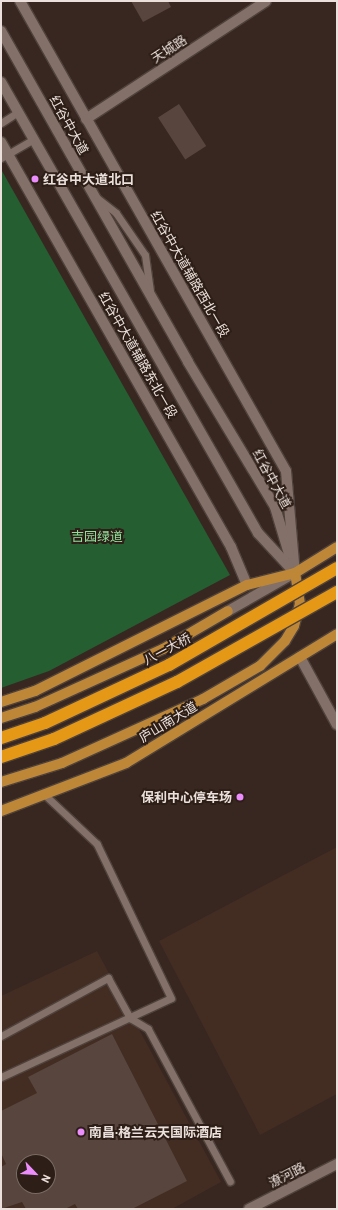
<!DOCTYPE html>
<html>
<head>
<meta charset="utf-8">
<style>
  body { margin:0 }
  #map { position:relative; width:338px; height:1210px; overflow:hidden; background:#372720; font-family:Barlow,"Noto Sans SC",sans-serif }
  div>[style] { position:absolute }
  .built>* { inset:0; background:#432c22 }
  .green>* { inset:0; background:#255e30 }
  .building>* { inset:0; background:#57453e; transform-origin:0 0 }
  .roads { filter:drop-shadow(1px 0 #4f423c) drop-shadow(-1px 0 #4f423c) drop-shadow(0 1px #4f423c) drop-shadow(0 -1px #4f423c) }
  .lane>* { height:7px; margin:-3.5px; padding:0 3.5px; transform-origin:3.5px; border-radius:3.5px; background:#837068 }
  .street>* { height:10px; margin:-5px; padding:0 5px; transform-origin:5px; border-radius:5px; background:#837068 }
  .secondary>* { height:10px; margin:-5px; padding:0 5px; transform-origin:5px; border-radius:5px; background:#837068 }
  .primary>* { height:10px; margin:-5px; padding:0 5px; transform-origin:5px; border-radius:5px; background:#be8737 }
  .bridges { filter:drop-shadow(1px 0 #4f423c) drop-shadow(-1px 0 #4f423c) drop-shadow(0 1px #4f423c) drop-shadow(0 -1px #4f423c) }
  .highway-bridge>* { height:12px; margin:-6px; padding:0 6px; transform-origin:6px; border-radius:6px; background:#e59716 }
  .dots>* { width:11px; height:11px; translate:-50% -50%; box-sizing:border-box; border:2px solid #2d1e17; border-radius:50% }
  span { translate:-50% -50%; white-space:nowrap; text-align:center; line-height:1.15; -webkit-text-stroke:4px #2d1e17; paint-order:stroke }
  .street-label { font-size:13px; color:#ebe0db }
  .poi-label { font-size:13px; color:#ebe0db; font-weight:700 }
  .left { translate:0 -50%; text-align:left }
  .right { translate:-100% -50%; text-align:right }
  .park-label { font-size:13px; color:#8ee19a }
  .frame { position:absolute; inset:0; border:2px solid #ebe0db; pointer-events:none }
  .north { position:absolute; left:16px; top:1154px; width:40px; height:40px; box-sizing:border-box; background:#2d1e17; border:1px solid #796c65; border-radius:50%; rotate:115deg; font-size:11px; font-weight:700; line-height:16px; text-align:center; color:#ebe0db }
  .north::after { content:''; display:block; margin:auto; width:14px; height:18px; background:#eb8dfb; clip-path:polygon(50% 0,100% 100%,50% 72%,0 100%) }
</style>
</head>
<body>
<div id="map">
  <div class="built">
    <i style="clip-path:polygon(337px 847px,337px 1094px,260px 1135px,159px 941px)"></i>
    <i style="clip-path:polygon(evenodd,97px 951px,221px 1182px,172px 1209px,1px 1209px,1px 996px,97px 951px,24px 1162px,48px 1162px,48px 1186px,24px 1186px,24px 1162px)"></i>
  </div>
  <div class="green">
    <i style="clip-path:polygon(2px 171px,230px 575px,49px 671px,1px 688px)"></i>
  </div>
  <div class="building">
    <i style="clip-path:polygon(131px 1px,168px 1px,171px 7px,143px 22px)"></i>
    <i style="left:179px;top:104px;width:50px;height:25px;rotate:57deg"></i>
    <i style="clip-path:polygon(evenodd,112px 1034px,187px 1181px,132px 1209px,78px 1209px,75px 1204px,65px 1209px,26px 1209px,22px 1202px,1px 1209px,1px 1167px,6px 1164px,1px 1153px,1px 1111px,37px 1093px,28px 1077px,112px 1034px,24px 1162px,48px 1162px,48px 1186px,24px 1186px,24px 1162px)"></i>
  </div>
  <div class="roads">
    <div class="lane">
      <i style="left:1px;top:123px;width:20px;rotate:-33deg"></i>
      <i style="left:1px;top:158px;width:38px;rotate:-30deg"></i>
      <i style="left:97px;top:198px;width:24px;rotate:38deg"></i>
      <i style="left:116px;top:213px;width:51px;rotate:55.4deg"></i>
      <i style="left:145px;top:255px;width:36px;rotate:82deg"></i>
      <i style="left:1px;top:1036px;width:122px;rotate:-28.5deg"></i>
      <i style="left:108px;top:978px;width:46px;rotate:61.2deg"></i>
      <i style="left:130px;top:1018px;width:21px;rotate:31deg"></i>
      <i style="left:148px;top:1029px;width:173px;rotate:61.7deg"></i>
      <i style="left:1px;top:1077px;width:187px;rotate:-24.9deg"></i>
      <i style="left:171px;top:998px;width:171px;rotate:-115.7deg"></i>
      <i style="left:97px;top:844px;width:73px;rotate:-136.7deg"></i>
    </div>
    <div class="street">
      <i style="left:86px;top:119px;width:215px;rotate:-33.2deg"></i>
    </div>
    <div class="secondary">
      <i style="left:20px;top:1px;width:540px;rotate:60.49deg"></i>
      <i style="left:286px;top:471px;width:102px;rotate:85deg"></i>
      <i style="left:1px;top:31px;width:380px;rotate:60.5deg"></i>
      <i style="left:188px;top:362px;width:169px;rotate:59deg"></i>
      <i style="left:275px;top:507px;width:49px;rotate:73.4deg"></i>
      <i style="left:1px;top:82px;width:519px;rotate:60.32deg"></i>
      <i style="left:258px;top:533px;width:54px;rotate:47.2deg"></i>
      <i style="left:1px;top:142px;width:466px;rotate:60.4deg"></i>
      <i style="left:231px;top:547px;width:41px;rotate:67.2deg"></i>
      <i style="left:228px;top:611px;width:70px;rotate:-29.8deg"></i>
      <i style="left:300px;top:657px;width:77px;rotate:61.4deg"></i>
      <i style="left:249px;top:1209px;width:99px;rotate:-27.1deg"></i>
    </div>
    <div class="primary">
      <i style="left:1px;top:702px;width:36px;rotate:-18deg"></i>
      <i style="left:35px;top:691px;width:237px;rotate:-26.6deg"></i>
      <i style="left:247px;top:585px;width:49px;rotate:-14deg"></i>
      <i style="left:295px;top:573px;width:49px;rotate:-31.8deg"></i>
      <i style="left:1px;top:718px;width:36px;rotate:-18deg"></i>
      <i style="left:35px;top:707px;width:141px;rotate:-24.4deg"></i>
      <i style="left:163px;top:649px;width:75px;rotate:-30.3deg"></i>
      <i style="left:1px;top:782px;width:64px;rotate:-17.3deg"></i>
      <i style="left:62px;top:763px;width:155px;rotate:-24.4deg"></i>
      <i style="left:203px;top:699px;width:66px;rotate:-30.1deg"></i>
      <i style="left:260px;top:666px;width:35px;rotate:-45deg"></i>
      <i style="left:285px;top:641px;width:17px;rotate:-59deg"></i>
      <i style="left:294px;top:626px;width:23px;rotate:-75deg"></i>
      <i style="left:300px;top:604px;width:31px;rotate:-99deg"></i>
      <i style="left:1px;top:811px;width:134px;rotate:-21deg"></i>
      <i style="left:126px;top:763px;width:247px;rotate:-31.4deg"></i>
    </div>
  </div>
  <div class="bridges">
    <div class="highway-bridge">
      <i style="left:1px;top:738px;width:46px;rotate:-18.8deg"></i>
      <i style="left:45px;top:723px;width:137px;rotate:-25.1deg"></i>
      <i style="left:169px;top:665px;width:194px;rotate:-30deg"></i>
      <i style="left:1px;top:757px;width:56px;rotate:-18.8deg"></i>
      <i style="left:54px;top:739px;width:136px;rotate:-24.9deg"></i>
      <i style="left:177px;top:682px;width:184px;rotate:-29.4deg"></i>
    </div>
  </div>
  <div class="dots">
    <i style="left:35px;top:179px;background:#eb8dfb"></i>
    <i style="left:240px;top:797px;background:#eb8dfb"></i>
    <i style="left:81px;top:1132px;background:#eb8dfb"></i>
  </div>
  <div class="street-label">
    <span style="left:169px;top:49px;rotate:-33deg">天城路</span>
    <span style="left:69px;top:125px;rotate:61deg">红谷中大道</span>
    <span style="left:190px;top:274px;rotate:60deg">红谷中大道辅路西北一段</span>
    <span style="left:138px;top:355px;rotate:60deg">红谷中大道辅路东北一段</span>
    <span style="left:272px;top:479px;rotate:61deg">红谷中大道</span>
    <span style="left:167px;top:649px;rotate:-28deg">八一大桥</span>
    <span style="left:168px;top:722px;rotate:-31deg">庐山南大道</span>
    <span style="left:287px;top:1175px;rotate:-27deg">潦河路</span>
  </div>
  <div class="poi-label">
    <span class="left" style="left:43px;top:179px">红谷中大道北口</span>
    <span class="right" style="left:232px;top:797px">保利中心停车场</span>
    <span class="left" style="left:89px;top:1132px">南昌·格兰云天国际酒店</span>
  </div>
  <div class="park-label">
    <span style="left:97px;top:536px">吉园绿道</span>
  </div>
  <div class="frame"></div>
  <div class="north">N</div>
</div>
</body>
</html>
